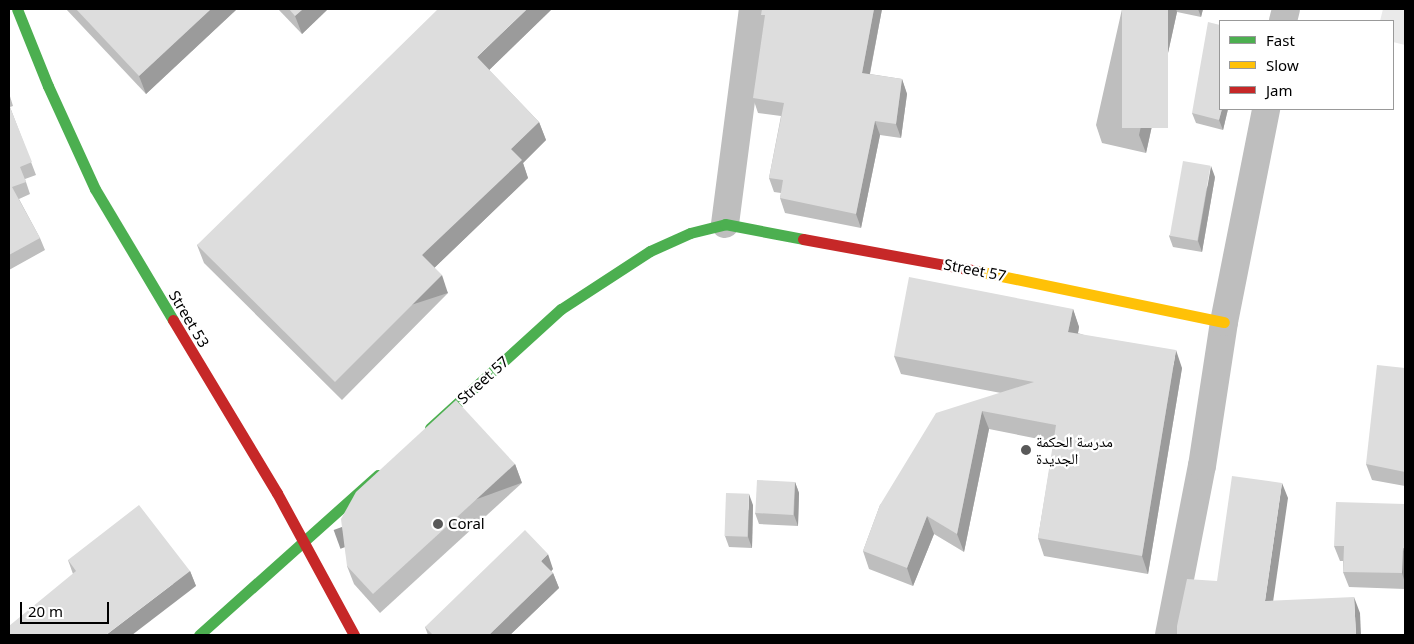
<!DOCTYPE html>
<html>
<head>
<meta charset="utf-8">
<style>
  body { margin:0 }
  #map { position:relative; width:1414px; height:644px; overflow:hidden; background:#fff; font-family:"Noto Sans","Noto Naskh Arabic",sans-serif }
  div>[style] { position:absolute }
  .green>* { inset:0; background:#eaeaea }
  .street>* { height:28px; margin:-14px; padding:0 14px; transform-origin:14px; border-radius:14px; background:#bebebe }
  .fast>* { height:11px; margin:-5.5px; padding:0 5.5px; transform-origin:5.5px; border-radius:5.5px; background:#4caf50 }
  .slow>* { height:11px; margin:-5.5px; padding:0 5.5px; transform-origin:5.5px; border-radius:5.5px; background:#ffc107 }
  .jam>* { height:11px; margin:-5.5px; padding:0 5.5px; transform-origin:5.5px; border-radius:5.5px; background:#c62828 }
  .wall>* { inset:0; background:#bebebe }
  .shaded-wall>* { inset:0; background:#9b9b9b; transform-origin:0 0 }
  .building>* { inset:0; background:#ddd; transform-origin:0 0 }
  .dots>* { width:14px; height:14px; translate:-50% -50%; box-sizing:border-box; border:2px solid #fff; border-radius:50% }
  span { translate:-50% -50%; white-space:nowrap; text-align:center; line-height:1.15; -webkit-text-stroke:4.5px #fff; paint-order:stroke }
  .street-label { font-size:15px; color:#000 }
  .poi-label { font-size:15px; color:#000 }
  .left { translate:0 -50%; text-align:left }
  .frame { position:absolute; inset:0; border:10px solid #000; pointer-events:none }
  .legend { position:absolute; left:1219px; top:20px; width:175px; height:90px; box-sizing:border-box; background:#fff; border:1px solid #999; margin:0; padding:6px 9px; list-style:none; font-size:15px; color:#000 }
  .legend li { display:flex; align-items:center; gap:10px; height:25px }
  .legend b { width:25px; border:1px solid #999 }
  .scale { position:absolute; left:20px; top:602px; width:89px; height:22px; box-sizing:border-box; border:2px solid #000; border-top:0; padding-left:6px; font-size:15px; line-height:18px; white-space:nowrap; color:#000; -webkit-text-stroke:4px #fff; paint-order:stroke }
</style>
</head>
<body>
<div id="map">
  <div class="green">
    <i style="clip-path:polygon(1383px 9px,1405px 9px,1405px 45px,1393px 42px,1393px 21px,1380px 21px)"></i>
  </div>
  <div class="street">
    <i style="left:1283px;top:21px;width:12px;rotate:-76deg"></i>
    <i style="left:725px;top:224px;width:217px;rotate:-82.6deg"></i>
    <i style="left:1169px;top:635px;width:172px;rotate:-79deg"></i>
    <i style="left:1202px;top:466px;width:146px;rotate:-81.3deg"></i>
    <i style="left:1224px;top:322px;width:217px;rotate:-78.8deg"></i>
  </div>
  <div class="fast">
    <i style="left:17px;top:9px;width:83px;rotate:68.1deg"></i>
    <i style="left:48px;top:86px;width:113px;rotate:65.5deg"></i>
    <i style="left:95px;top:189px;width:152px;rotate:59.2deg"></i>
    <i style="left:430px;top:428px;width:177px;rotate:-42.3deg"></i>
    <i style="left:561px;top:309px;width:106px;rotate:-33.1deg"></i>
    <i style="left:650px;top:251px;width:44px;rotate:-24.2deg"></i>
    <i style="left:690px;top:233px;width:36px;rotate:-14deg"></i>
    <i style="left:725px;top:224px;width:79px;rotate:10.9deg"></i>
    <i style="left:199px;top:635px;width:240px;rotate:-41.8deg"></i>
  </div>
  <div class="slow">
    <i style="left:977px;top:271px;width:252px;rotate:11.7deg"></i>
  </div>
  <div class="jam">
    <i style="left:803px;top:239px;width:177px;rotate:10.4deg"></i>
    <i style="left:173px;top:320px;width:202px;rotate:59deg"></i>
    <i style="left:277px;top:493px;width:162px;rotate:61.5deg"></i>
  </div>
  <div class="wall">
    <i style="clip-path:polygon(66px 9px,237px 9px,146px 94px)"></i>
    <i style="clip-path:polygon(278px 9px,328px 9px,302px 34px)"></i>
    <i style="clip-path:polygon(552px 9px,489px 70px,539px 122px,546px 140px,523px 163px,528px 178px,434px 268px,448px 293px,342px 400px,204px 263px,197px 245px)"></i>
    <i style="clip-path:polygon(762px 9px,882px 9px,870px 74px,902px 79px,907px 94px,901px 138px,880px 135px,861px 228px,785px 213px,780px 198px,781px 193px,774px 192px,769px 178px,781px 116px,758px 113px,753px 98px,764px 23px,761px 15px)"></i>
    <i style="clip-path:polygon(1122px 9px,1203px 9px,1201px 17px,1177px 12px,1146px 153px,1102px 143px,1096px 125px)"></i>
    <i style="clip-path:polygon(9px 93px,13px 106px,10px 107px,36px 175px,25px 179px,30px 194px,19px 199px,40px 238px,45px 250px,9px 270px)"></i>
    <i style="clip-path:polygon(1220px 109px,1228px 109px,1223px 130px,1196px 123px,1192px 113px)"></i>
    <i style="clip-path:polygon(1215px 177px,1202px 252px,1173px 247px,1169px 236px)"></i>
    <i style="clip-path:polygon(1073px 309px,1079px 327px,1078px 333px,1182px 368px,1148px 574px,1044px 556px,1038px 538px,1054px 442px,989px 429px,964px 552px,934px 534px,913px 586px,869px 569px,863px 551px,880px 505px,1001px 393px,901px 374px,894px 356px)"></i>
    <i style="clip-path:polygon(1405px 368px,1405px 486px,1372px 480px,1366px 464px)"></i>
    <i style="clip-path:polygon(515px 464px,522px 483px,380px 613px,354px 584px,347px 566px)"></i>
    <i style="clip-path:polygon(795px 482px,799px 493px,798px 526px,759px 524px,755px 513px)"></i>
    <i style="clip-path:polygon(1405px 504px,1405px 589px,1349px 587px,1343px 572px,1343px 561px,1340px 561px,1334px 546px)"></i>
    <i style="clip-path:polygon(753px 505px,752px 548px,729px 547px,725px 536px)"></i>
    <i style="clip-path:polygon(68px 560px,190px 571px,196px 586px,73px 574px)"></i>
    <i style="clip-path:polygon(553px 569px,551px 571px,553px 573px,559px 588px,510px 635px,428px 635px,425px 627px)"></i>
  </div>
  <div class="shaded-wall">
    <i style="clip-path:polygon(211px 9px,237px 9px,146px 94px,139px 76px)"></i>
    <i style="clip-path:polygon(303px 9px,328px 9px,302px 34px,295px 16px)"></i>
    <i style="clip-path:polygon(527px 9px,552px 9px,483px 76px,477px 57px)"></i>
    <i style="clip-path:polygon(874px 9px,882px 9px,867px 88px,862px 73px)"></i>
    <i style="clip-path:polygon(1168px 9px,1176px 9px,1177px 12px,1146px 153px,1139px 135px)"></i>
    <i style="clip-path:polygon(1198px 9px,1203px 9px,1201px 17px)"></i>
    <i style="clip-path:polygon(902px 79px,907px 94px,901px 138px,896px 124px)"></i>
    <i style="clip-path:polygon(1222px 109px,1228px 109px,1223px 130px,1219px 120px)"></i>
    <i style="clip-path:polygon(875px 121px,880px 135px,861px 228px,856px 214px)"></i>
    <i style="clip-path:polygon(539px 122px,546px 140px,523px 163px,528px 178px,428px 274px,422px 255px,511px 149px)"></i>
    <i style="clip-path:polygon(1211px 166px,1215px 177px,1202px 252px,1198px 241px)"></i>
    <i style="left:442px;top:275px;width:19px;height:151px;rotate:72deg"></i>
    <i style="clip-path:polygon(1073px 309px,1079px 327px,1075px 350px,1068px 332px)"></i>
    <i style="clip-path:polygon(1176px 350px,1182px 368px,1148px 574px,1142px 556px)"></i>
    <i style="clip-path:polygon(982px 411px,989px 429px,964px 552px,957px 534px)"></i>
    <i style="left:515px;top:464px;width:20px;height:193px;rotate:70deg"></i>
    <i style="clip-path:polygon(795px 482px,799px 493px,798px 526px,794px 515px)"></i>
    <i style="clip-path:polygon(1282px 483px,1288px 498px,1271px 616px,1265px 601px)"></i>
    <i style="clip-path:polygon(749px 494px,753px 505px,752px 548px,748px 537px)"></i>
    <i style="clip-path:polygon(927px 516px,934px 534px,913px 586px,907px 568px)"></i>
    <i style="clip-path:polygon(1403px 548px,1405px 555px,1405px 583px,1402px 573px)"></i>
    <i style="clip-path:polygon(548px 554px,553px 569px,547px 576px,541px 561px)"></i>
    <i style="clip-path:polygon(190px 571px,196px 586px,132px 635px,106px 635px)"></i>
    <i style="clip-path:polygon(553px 573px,559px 588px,510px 635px,489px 635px)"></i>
    <i style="clip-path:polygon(1354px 597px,1360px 613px,1361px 635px,1356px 635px)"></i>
  </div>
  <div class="building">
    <i style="clip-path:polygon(76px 9px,211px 9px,139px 76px)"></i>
    <i style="clip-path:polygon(289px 9px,303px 9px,295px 16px)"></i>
    <i style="clip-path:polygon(438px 9px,527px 9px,477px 57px,539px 122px,511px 149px,522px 160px,422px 255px,442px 275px,335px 382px,197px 245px)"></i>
    <i style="clip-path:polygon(762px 9px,874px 9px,862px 73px,902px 79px,896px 124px,875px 121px,856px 214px,780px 198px,783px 180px,769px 178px,784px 103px,753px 98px,765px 15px,761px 15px)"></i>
    <i style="left:1122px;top:9px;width:46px;height:119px"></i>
    <i style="clip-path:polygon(1208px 22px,1220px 25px,1220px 109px,1222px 109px,1219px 120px,1192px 113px)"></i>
    <i style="clip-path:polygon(9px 105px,32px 162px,20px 167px,26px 182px,12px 187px,40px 238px,9px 255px)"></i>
    <i style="left:1183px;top:161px;width:28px;height:76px;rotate:10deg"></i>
    <i style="clip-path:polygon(909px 277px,1073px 309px,1068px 332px,1176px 350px,1142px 556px,1038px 538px,1056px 425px,982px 411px,957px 534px,927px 516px,907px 568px,863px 551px,880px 505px,936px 413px,1034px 382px,894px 356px)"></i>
    <i style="clip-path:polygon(1377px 365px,1405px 368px,1405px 472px,1366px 464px)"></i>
    <i style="clip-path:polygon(456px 400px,515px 464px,373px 594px,347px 566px,341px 519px,356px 492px)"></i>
    <i style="clip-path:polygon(1232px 476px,1282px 483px,1265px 601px,1354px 597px,1356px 635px,1177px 635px,1177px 626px,1187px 579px,1217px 581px)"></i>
    <i style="left:757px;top:480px;width:38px;height:33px;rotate:3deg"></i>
    <i style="left:726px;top:493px;width:23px;height:43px;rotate:2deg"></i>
    <i style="clip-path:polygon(1336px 502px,1405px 504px,1405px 548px,1403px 548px,1402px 573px,1343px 572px,1344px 546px,1334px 546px)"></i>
    <i style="clip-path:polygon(139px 505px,190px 571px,106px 635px,9px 635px,9px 626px,76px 571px,68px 560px)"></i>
    <i style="clip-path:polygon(525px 530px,548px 554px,541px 561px,553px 573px,489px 635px,433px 635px,425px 627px)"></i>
  </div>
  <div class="dots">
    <i style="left:1026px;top:450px;background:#595959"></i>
    <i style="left:438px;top:524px;background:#595959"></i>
  </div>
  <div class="street-label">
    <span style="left:975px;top:270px;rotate:11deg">Street 57</span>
    <span style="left:189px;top:319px;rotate:59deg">Street 53</span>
    <span style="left:483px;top:380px;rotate:-42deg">Street 57</span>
  </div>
  <div class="poi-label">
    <span class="left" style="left:1036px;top:450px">مدرسة الحكمة<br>الجديدة</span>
    <span class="left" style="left:448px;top:524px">Coral</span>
  </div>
  <div class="frame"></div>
  <ul class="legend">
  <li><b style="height:6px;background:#4caf50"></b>Fast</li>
  <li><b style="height:6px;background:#ffc107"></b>Slow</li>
  <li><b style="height:6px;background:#c62828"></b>Jam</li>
  </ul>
  <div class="scale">20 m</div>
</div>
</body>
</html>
